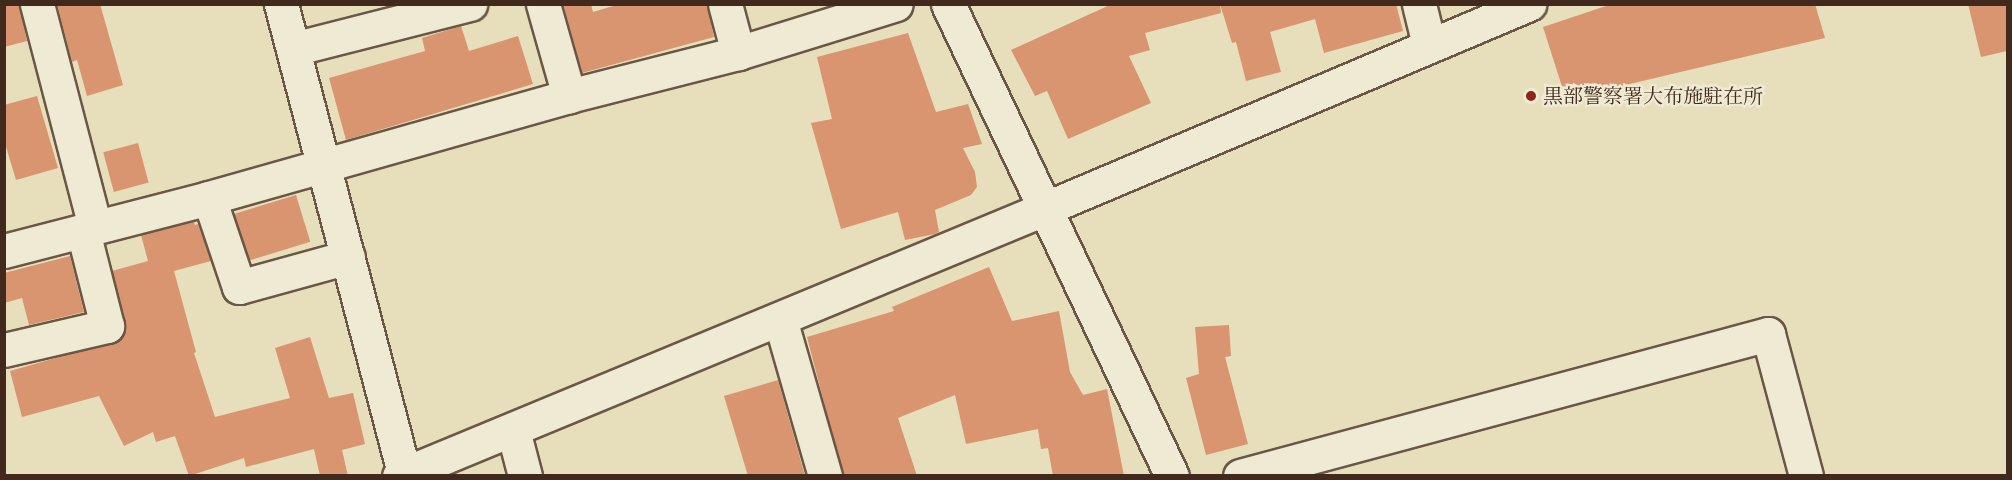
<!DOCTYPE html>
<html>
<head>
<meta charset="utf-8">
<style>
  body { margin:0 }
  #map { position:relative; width:2012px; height:480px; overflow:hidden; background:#e7debc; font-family:"IM FELL Double Pica","Noto Serif JP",serif }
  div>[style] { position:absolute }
  .building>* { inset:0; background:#d99470; transform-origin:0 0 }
  .roads { filter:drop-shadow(2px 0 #6a5745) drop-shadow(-2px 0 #6a5745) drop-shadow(0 2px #6a5745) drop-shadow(0 -2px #6a5745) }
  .minor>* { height:33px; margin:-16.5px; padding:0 16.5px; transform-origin:16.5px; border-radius:16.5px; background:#efead3 }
  .dots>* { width:16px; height:16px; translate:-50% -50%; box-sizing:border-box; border:3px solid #efead3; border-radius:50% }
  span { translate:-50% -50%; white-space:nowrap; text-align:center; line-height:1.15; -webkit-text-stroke:5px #efead3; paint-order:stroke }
  .poi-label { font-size:20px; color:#412a1d }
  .left { translate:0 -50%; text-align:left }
  .frame { position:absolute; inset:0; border:6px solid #412a1d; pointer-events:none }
</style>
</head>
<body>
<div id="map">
  <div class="building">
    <i style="clip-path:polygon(4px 4px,19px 4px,27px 41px,4px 47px)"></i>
    <i style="clip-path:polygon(57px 4px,100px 4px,123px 85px,87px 96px,77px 60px,72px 62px)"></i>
    <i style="clip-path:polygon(563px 4px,591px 4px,593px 12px,620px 4px,707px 4px,714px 37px,582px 73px)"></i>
    <i style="clip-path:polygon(1112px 4px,1220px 4px,1221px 13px,1145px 33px,1150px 50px,1129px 56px,1151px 103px,1068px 139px,1047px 91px,1035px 96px,1011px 50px)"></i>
    <i style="clip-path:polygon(1220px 4px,1396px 4px,1403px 31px,1324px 53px,1315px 19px,1270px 32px,1281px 72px,1246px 81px,1236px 42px,1232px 43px)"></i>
    <i style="clip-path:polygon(1612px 4px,1815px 4px,1825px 38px,1566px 99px,1543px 27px)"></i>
    <i style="clip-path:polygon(1968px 4px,2007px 4px,2007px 51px,1981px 57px)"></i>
    <i style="clip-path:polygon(461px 26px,469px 51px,518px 36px,533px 84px,346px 140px,329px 78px,425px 51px,422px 38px)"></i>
    <i style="clip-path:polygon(908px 33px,936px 112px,968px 104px,982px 144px,963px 148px,975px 172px,977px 187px,971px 195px,935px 210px,939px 232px,935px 234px,905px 240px,898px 212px,841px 229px,811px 123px,832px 119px,817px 57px)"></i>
    <i style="clip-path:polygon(37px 96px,58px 168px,16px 180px,4px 140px,4px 105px)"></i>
    <i style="left:138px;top:143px;width:41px;height:36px;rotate:75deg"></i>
    <i style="left:296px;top:195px;width:49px;height:65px;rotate:73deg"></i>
    <i style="clip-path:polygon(194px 221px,195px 225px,198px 224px,211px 261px,174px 271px,196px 352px,194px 353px,215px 417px,290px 398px,275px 348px,310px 337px,329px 398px,353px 393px,365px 444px,342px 450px,348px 476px,320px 476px,314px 449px,246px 467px,244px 458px,189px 476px,175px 436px,156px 442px,153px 432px,124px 446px,99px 396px,22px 417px,10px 371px,119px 340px,125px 332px,125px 322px,112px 271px,148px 261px,141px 235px)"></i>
    <i style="clip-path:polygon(70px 256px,84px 312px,29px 325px,22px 298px,4px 303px,4px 273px)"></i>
    <i style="clip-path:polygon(989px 267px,1012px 321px,1059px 311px,1070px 372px,1083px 395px,1107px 389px,1124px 476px,1053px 476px,1048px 448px,1041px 449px,1038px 429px,966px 444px,955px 395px,898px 418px,917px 476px,843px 476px,807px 337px,894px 311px,892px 307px)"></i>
    <i style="clip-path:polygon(1229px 325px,1231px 356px,1225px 357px,1248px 444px,1206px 455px,1186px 378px,1199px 374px,1195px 327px)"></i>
    <i style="clip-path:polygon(778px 380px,805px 476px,748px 476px,724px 396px)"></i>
  </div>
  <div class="roads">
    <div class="minor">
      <i style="left:37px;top:4px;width:230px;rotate:75.4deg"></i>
      <i style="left:281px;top:4px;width:488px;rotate:75.3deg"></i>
      <i style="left:543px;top:4px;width:96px;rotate:74.2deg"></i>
      <i style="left:725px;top:4px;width:51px;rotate:75.1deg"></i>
      <i style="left:738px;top:53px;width:165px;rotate:-17.2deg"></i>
      <i style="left:948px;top:4px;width:522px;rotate:64.61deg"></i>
      <i style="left:1419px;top:4px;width:42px;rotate:76.3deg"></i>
      <i style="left:293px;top:49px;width:183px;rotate:-14.3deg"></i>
      <i style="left:209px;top:198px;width:94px;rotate:71.4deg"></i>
      <i style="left:239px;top:287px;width:113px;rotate:-15.4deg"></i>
      <i style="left:4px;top:251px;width:212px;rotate:-14.5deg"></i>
      <i style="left:209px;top:198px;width:374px;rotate:-15.8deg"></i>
      <i style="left:569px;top:96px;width:174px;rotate:-14.3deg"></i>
      <i style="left:780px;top:319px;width:163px;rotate:74deg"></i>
      <i style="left:4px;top:350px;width:106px;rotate:-13.1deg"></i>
      <i style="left:107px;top:326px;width:98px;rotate:-104.2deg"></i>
      <i style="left:513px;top:430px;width:48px;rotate:75.4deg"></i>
      <i style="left:399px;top:476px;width:698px;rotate:-22.49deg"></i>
      <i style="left:1044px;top:209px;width:527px;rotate:-22.91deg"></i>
      <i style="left:1240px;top:476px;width:547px;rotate:-15.05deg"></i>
      <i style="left:1768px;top:334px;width:147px;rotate:75deg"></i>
    </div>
  </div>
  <div class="dots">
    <i style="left:1531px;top:96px;background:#8f2418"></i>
  </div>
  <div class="poi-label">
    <span class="left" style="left:1543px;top:96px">黒部警察署大布施駐在所</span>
  </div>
  <div class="frame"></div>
</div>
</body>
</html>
